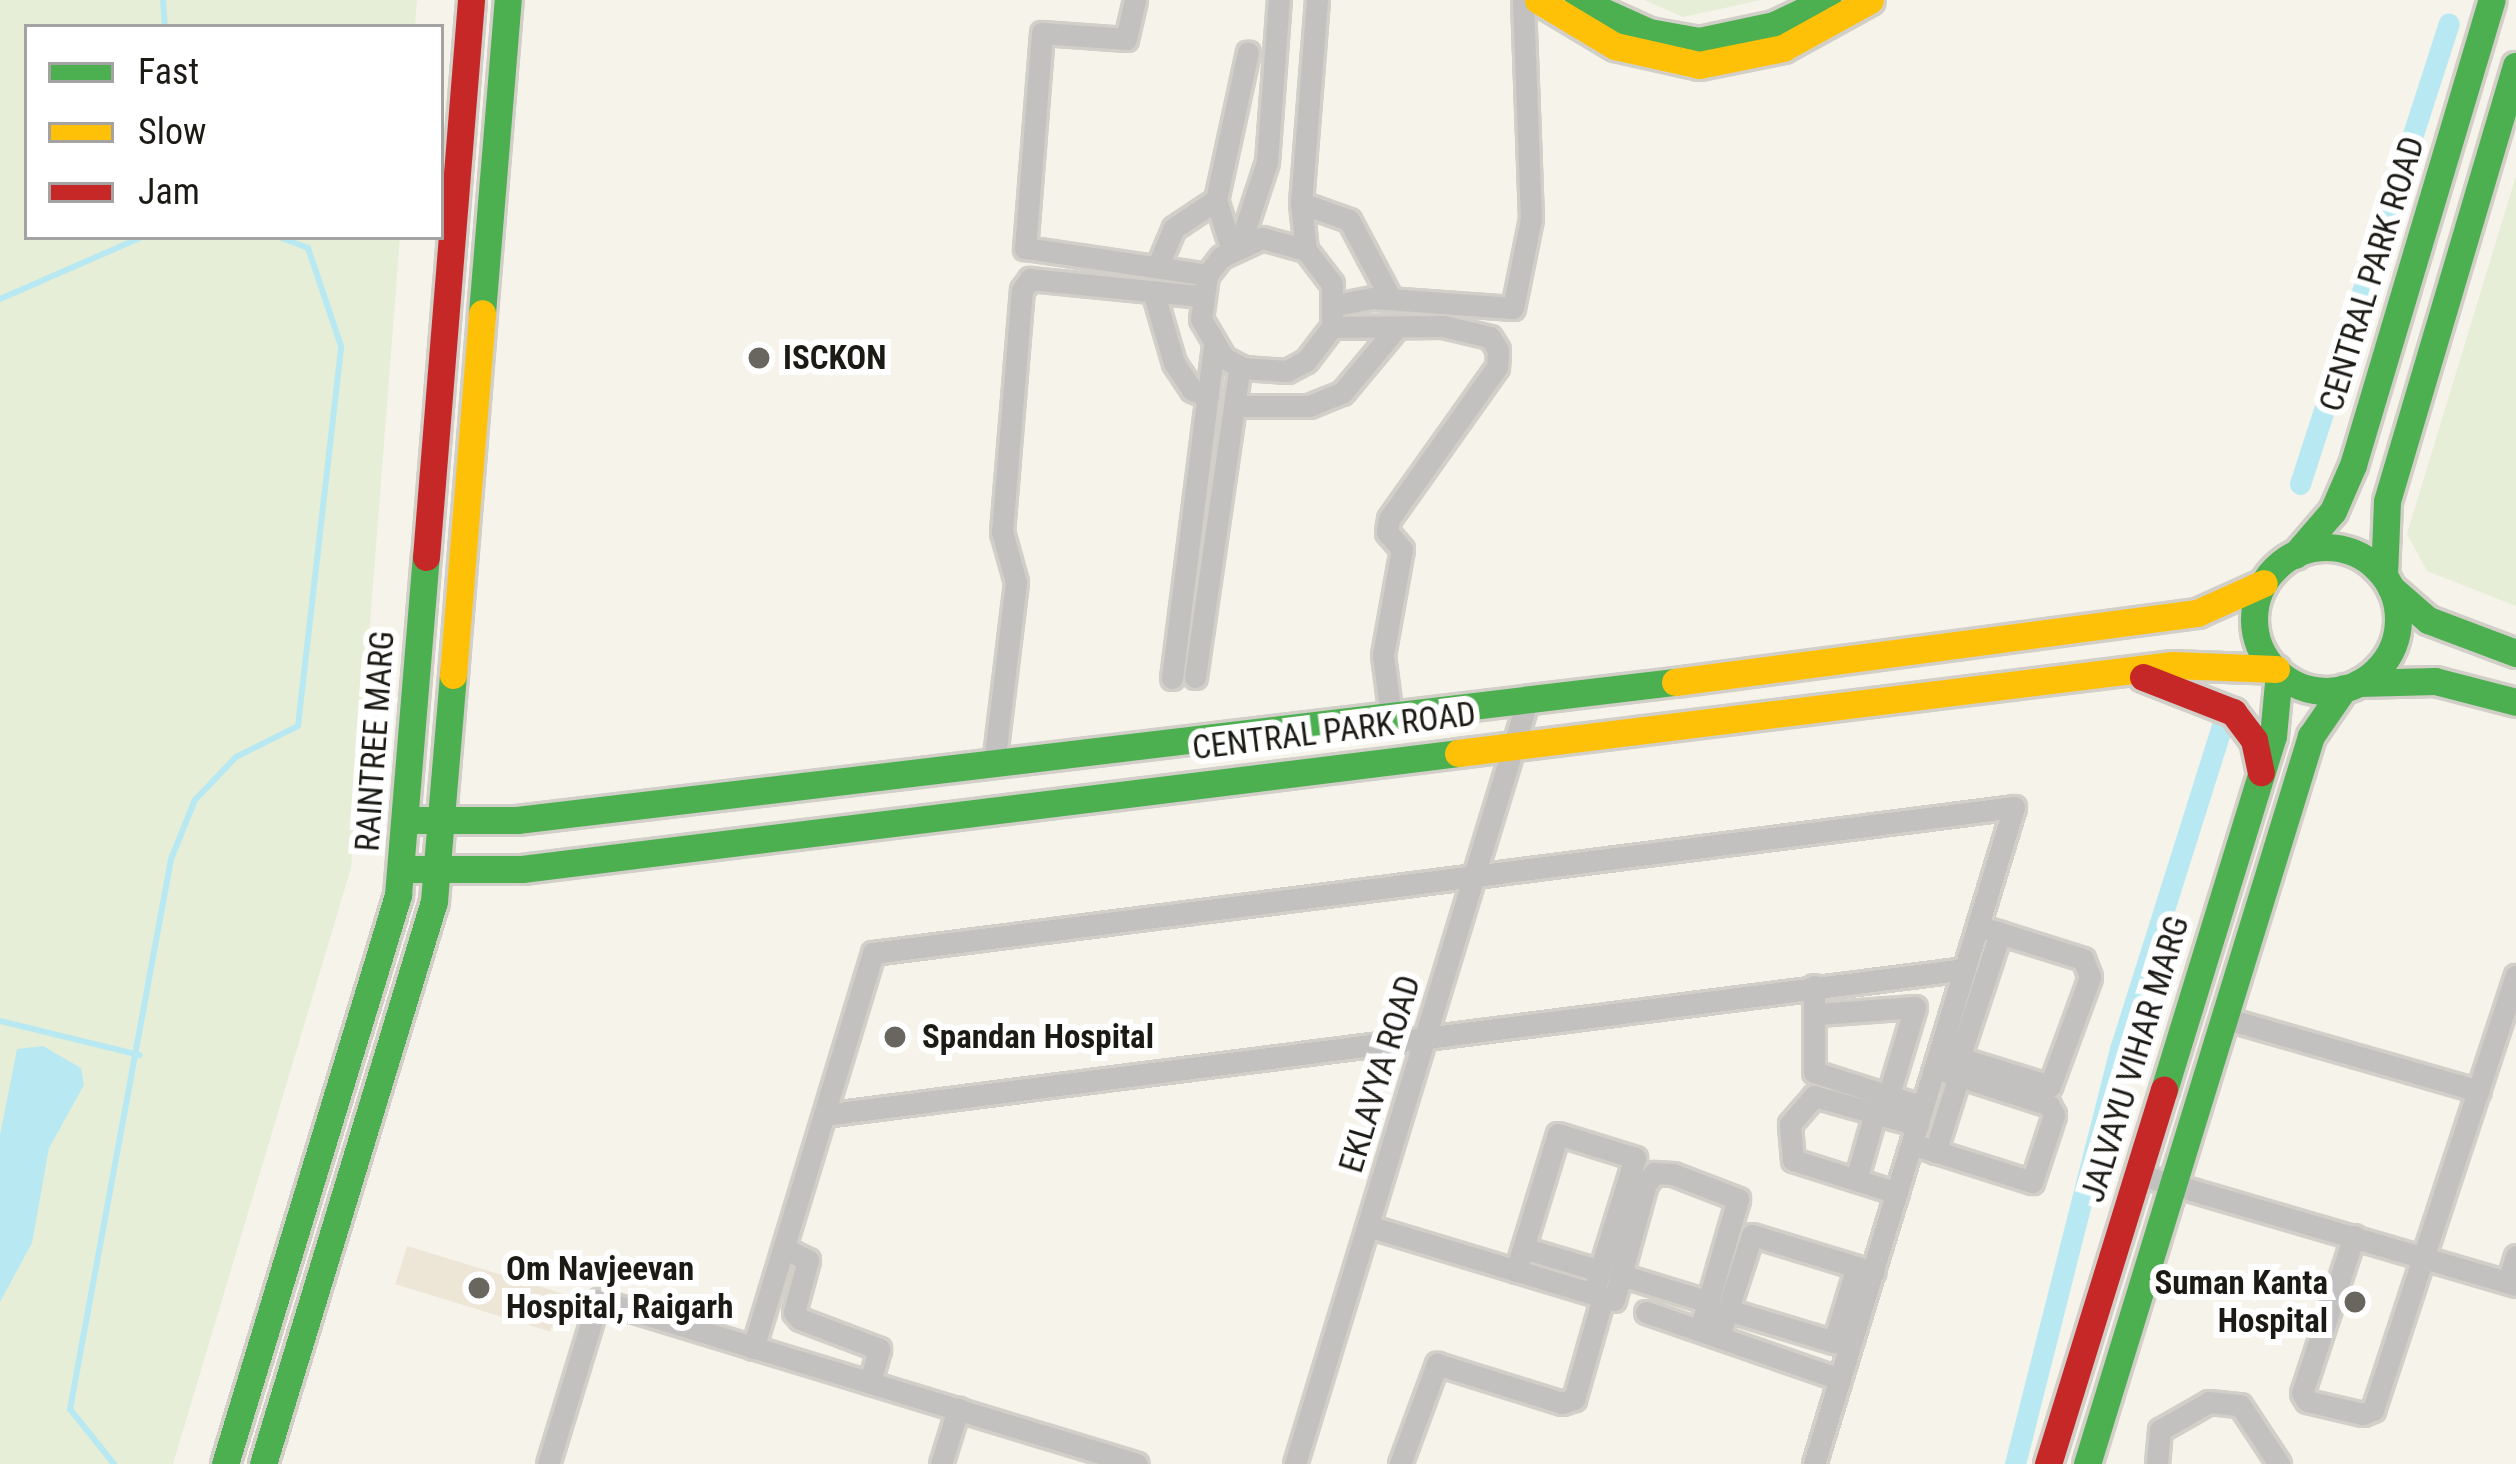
<!DOCTYPE html>
<html>
<head>
<meta charset="utf-8">
<style>
  body { margin:0 }
  #map { position:relative; width:2516px; height:1464px; overflow:hidden; background:#f6f3ea; font-family:"Roboto Condensed",sans-serif }
  div>[style] { position:absolute }
  .medical>* { inset:0; background:#ede6d7; transform-origin:0 0 }
  .green>* { inset:0; background:#e6eed7 }
  .water>* { inset:0; background:#b8e9f2 }
  .stream>* { height:6px; margin:-3px; padding:0 3px; transform-origin:3px; border-radius:3px; background:#b8e9f2 }
  .canal>* { height:21px; margin:-10.5px; padding:0 10.5px; transform-origin:10.5px; border-radius:10.5px; background:#b8e9f2 }
  .roads { filter:drop-shadow(3px 0 #d2cfc9) drop-shadow(-3px 0 #d2cfc9) drop-shadow(0 3px #d2cfc9) drop-shadow(0 -3px #d2cfc9) }
  .street>* { height:21px; margin:-10.5px; padding:0 10.5px; transform-origin:10.5px; border-radius:10.5px; background:#c3c0c0 }
  .fast>* { height:27px; margin:-13.5px; padding:0 13.5px; transform-origin:13.5px; border-radius:13.5px; background:#4caf50 }
  .fast>.ring { margin:-13.5px; padding:0; box-sizing:content-box; background:none; border:27px solid #4caf50; border-radius:50% }
  .slow>* { height:27px; margin:-13.5px; padding:0 13.5px; transform-origin:13.5px; border-radius:13.5px; background:#ffc107 }
  .jam>* { height:27px; margin:-13.5px; padding:0 13.5px; transform-origin:13.5px; border-radius:13.5px; background:#c62828 }
  .dots>* { width:33px; height:33px; translate:-50% -50%; box-sizing:border-box; border:6px solid #fff; border-radius:50% }
  span { translate:-50% -50%; white-space:nowrap; text-align:center; line-height:1.15; -webkit-text-stroke:12px #fff; paint-order:stroke }
  .street-label { font-size:33px; color:#1c1a14 }
  .poi-label { font-size:33px; color:#1c1a14; font-weight:700 }
  .left { translate:0 -50%; text-align:left }
  .right { translate:-100% -50%; text-align:right }
  .legend { position:absolute; left:24px; top:24px; width:420px; height:216px; box-sizing:border-box; background:#fff; border:3px solid #a4a3a1; margin:0; padding:15px 21px; list-style:none; font-size:36px; color:#1c1a14 }
  .legend li { display:flex; align-items:center; gap:24px; height:60px }
  .legend b { width:60px; border:3px solid #a4a3a1 }
</style>
</head>
<body>
<div id="map">
  <div class="medical">
    <i style="left:407px;top:1246px;width:162px;height:40px;rotate:17deg"></i>
  </div>
  <div class="green">
    <i style="clip-path:polygon(0 0,417px 0,415px 27px,27px 27px,27px 237px,400px 237px,351px 868px,173px 1464px,0 1464px)"></i>
    <i style="clip-path:polygon(1644px 0,1761px 0,1683px 17px)"></i>
    <i style="clip-path:polygon(2516px 176px,2516px 606px,2427px 571px,2407px 534px)"></i>
  </div>
  <div class="water">
    <i style="clip-path:polygon(43px 1046px,81px 1068px,84px 1085px,49px 1148px,32px 1243px,0 1302px,0 1135px,17px 1049px)"></i>
  </div>
  <div class="stream">
    <i style="left:163px;top:0;width:27px;rotate:86deg"></i>
    <i style="left:0;top:299px;width:155px;rotate:-23.6deg"></i>
    <i style="left:0;top:1021px;width:144px;rotate:13.7deg"></i>
    <i style="left:114px;top:1464px;width:70px;rotate:-128.7deg"></i>
    <i style="left:70px;top:1409px;width:559px;rotate:-79.59deg"></i>
    <i style="left:171px;top:859px;width:64px;rotate:-67.9deg"></i>
    <i style="left:195px;top:800px;width:59px;rotate:-46.4deg"></i>
    <i style="left:236px;top:757px;width:69px;rotate:-26.6deg"></i>
    <i style="left:298px;top:726px;width:382px;rotate:-83.5deg"></i>
    <i style="left:341px;top:346px;width:103px;rotate:-108.6deg"></i>
    <i style="left:308px;top:248px;width:30px;rotate:-159deg"></i>
  </div>
  <div class="canal">
    <i style="left:2300px;top:484px;width:484px;rotate:-72.1deg"></i>
    <i style="left:2015px;top:1464px;width:431px;rotate:-75.8deg"></i>
    <i style="left:2121px;top:1046px;width:343px;rotate:-72.5deg"></i>
  </div>
  <div class="roads">
    <div class="street">
      <i style="left:1135px;top:0;width:40px;rotate:103deg"></i>
      <i style="left:1126px;top:39px;width:84px;rotate:-175.9deg"></i>
      <i style="left:1042px;top:33px;width:216px;rotate:94.5deg"></i>
      <i style="left:1025px;top:248px;width:184px;rotate:8.4deg"></i>
      <i style="left:1301px;top:203px;width:51px;rotate:19.5deg"></i>
      <i style="left:1349px;top:220px;width:89px;rotate:62deg"></i>
      <i style="left:1240px;top:244px;width:86px;rotate:-71.8deg"></i>
      <i style="left:1267px;top:162px;width:162px;rotate:-85.8deg"></i>
      <i style="left:1232px;top:250px;width:52px;rotate:-107.7deg"></i>
      <i style="left:1216px;top:200px;width:151px;rotate:-77.8deg"></i>
      <i style="left:1306px;top:250px;width:46px;rotate:-164.7deg"></i>
      <i style="left:1262px;top:238px;width:45px;rotate:155.1deg"></i>
      <i style="left:1221px;top:257px;width:23px;rotate:128deg"></i>
      <i style="left:1207px;top:275px;width:44px;rotate:97.8deg"></i>
      <i style="left:1201px;top:319px;width:45px;rotate:59.5deg"></i>
      <i style="left:1224px;top:358px;width:21px;rotate:28deg"></i>
      <i style="left:1243px;top:368px;width:44px;rotate:3.9deg"></i>
      <i style="left:1287px;top:371px;width:21px;rotate:-28deg"></i>
      <i style="left:1306px;top:361px;width:43px;rotate:-52.6deg"></i>
      <i style="left:1332px;top:327px;width:43px;rotate:-90deg"></i>
      <i style="left:1332px;top:284px;width:43px;rotate:-127.4deg"></i>
      <i style="left:1306px;top:250px;width:47px;rotate:-96.1deg"></i>
      <i style="left:1301px;top:203px;width:204px;rotate:-85.5deg"></i>
      <i style="left:1159px;top:263px;width:38px;rotate:-67deg"></i>
      <i style="left:1174px;top:228px;width:50px;rotate:-33.7deg"></i>
      <i style="left:1153px;top:291px;width:75px;rotate:73.7deg"></i>
      <i style="left:1174px;top:363px;width:32px;rotate:56deg"></i>
      <i style="left:1192px;top:390px;width:17px;rotate:21deg"></i>
      <i style="left:1336px;top:305px;width:38px;rotate:-11deg"></i>
      <i style="left:1373px;top:298px;width:140px;rotate:4.1deg"></i>
      <i style="left:1513px;top:308px;width:91px;rotate:-78.6deg"></i>
      <i style="left:1531px;top:219px;width:219px;rotate:-92.1deg"></i>
      <i style="left:1332px;top:327px;width:111px;rotate:-0.5deg"></i>
      <i style="left:1443px;top:326px;width:48px;rotate:13.2deg"></i>
      <i style="left:1490px;top:337px;width:15px;rotate:58deg"></i>
      <i style="left:1498px;top:350px;width:17px;rotate:93deg"></i>
      <i style="left:1497px;top:367px;width:186px;rotate:125.4deg"></i>
      <i style="left:1389px;top:519px;width:13px;rotate:99deg"></i>
      <i style="left:1387px;top:532px;width:23px;rotate:49deg"></i>
      <i style="left:1402px;top:549px;width:108px;rotate:100.2deg"></i>
      <i style="left:1383px;top:655px;width:63px;rotate:82.6deg"></i>
      <i style="left:1234px;top:406px;width:75px"></i>
      <i style="left:1309px;top:406px;width:35px;rotate:-22deg"></i>
      <i style="left:1342px;top:393px;width:86px;rotate:-50.2deg"></i>
      <i style="left:1195px;top:677px;width:314px;rotate:-81.8deg"></i>
      <i style="left:1172px;top:678px;width:335px;rotate:-82.8deg"></i>
      <i style="left:994px;top:764px;width:183px;rotate:-83.1deg"></i>
      <i style="left:1016px;top:582px;width:52px;rotate:-105.6deg"></i>
      <i style="left:1002px;top:532px;width:243px;rotate:-85.3deg"></i>
      <i style="left:1022px;top:290px;width:14px;rotate:-54deg"></i>
      <i style="left:1030px;top:279px;width:172px;rotate:5.7deg"></i>
      <i style="left:1814px;top:986px;width:86px;rotate:90deg"></i>
      <i style="left:1814px;top:1072px;width:114px;rotate:17.8deg"></i>
      <i style="left:1818px;top:1014px;width:97px;rotate:-4.1deg"></i>
      <i style="left:1915px;top:1007px;width:94px;rotate:106.7deg"></i>
      <i style="left:2224px;top:1018px;width:265px;rotate:16deg"></i>
      <i style="left:1940px;top:1052px;width:115px;rotate:17.2deg"></i>
      <i style="left:2050px;top:1086px;width:116px;rotate:-69.8deg"></i>
      <i style="left:2090px;top:977px;width:19px;rotate:-111deg"></i>
      <i style="left:2083px;top:959px;width:110px;rotate:-162.6deg"></i>
      <i style="left:1959px;top:1058px;width:132px;rotate:-71.8deg"></i>
      <i style="left:824px;top:1115px;width:1150px;rotate:-7.29deg"></i>
      <i style="left:1912px;top:1144px;width:126px;rotate:17.6deg"></i>
      <i style="left:2032px;top:1182px;width:71px;rotate:-71.8deg"></i>
      <i style="left:2054px;top:1115px;width:11px;rotate:-117deg"></i>
      <i style="left:2049px;top:1105px;width:120px;rotate:-162deg"></i>
      <i style="left:1935px;top:1152px;width:80px;rotate:-72.5deg"></i>
      <i style="left:2137px;top:1174px;width:395px;rotate:16.3deg"></i>
      <i style="left:1856px;top:1180px;width:70px;rotate:-74.2deg"></i>
      <i style="left:1897px;top:1193px;width:109px;rotate:-162.4deg"></i>
      <i style="left:1793px;top:1160px;width:36px;rotate:-95deg"></i>
      <i style="left:1790px;top:1124px;width:37px;rotate:-49deg"></i>
      <i style="left:1814px;top:1096px;width:108px;rotate:15.6deg"></i>
      <i style="left:1368px;top:1226px;width:245px;rotate:16.8deg"></i>
      <i style="left:2354px;top:1236px;width:165px;rotate:108.3deg"></i>
      <i style="left:2302px;top:1393px;width:9px;rotate:58deg"></i>
      <i style="left:2307px;top:1401px;width:57px;rotate:13.1deg"></i>
      <i style="left:2363px;top:1414px;width:11px;rotate:-22deg"></i>
      <i style="left:2373px;top:1410px;width:457px;rotate:-71.8deg"></i>
      <i style="left:784px;top:1248px;width:27px;rotate:27deg"></i>
      <i style="left:808px;top:1260px;width:54px;rotate:105.1deg"></i>
      <i style="left:794px;top:1312px;width:9px;rotate:49deg"></i>
      <i style="left:800px;top:1319px;width:85px;rotate:20.8deg"></i>
      <i style="left:879px;top:1349px;width:35px;rotate:105deg"></i>
      <i style="left:1523px;top:1248px;width:80px;rotate:16.6deg"></i>
      <i style="left:1516px;top:1271px;width:143px;rotate:-73deg"></i>
      <i style="left:1558px;top:1134px;width:81px;rotate:17.3deg"></i>
      <i style="left:1635px;top:1158px;width:142px;rotate:107.2deg"></i>
      <i style="left:1621px;top:1275px;width:92px;rotate:17.1deg"></i>
      <i style="left:2508px;top:1282px;width:27px;rotate:-73deg"></i>
      <i style="left:1614px;top:1300px;width:120px;rotate:-74.6deg"></i>
      <i style="left:1646px;top:1184px;width:14px;rotate:-54deg"></i>
      <i style="left:1654px;top:1173px;width:19px;rotate:3deg"></i>
      <i style="left:1673px;top:1174px;width:70px;rotate:21deg"></i>
      <i style="left:1738px;top:1199px;width:136px;rotate:106.2deg"></i>
      <i style="left:1728px;top:1310px;width:111px;rotate:16.8deg"></i>
      <i style="left:1834px;top:1342px;width:78px;rotate:-73deg"></i>
      <i style="left:1646px;top:1312px;width:205px;rotate:19.1deg"></i>
      <i style="left:1719px;top:1336px;width:106px;rotate:-71.9deg"></i>
      <i style="left:1752px;top:1235px;width:127px;rotate:17deg"></i>
      <i style="left:753px;top:1348px;width:413px;rotate:-73.1deg"></i>
      <i style="left:873px;top:953px;width:1150px;rotate:-7.29deg"></i>
      <i style="left:2014px;top:807px;width:687px;rotate:106.93deg"></i>
      <i style="left:548px;top:1464px;width:171px;rotate:-73deg"></i>
      <i style="left:598px;top:1300px;width:563px;rotate:16.92deg"></i>
      <i style="left:941px;top:1464px;width:58px;rotate:-72.8deg"></i>
      <i style="left:1295px;top:1464px;width:797px;rotate:-73.07deg"></i>
      <i style="left:1400px;top:1464px;width:107px;rotate:-69.7deg"></i>
      <i style="left:1437px;top:1364px;width:131px;rotate:17.3deg"></i>
      <i style="left:1562px;top:1403px;width:13px;rotate:-18deg"></i>
      <i style="left:1574px;top:1399px;width:106px;rotate:-74.1deg"></i>
      <i style="left:2157px;top:1464px;width:34px;rotate:-85deg"></i>
      <i style="left:2160px;top:1430px;width:56px;rotate:-29.7deg"></i>
      <i style="left:2209px;top:1402px;width:31px;rotate:6deg"></i>
      <i style="left:2240px;top:1405px;width:71px;rotate:56.5deg"></i>
    </div>
    <div class="fast">
      <i style="left:1578px;top:0;width:78px;rotate:24.3deg"></i>
      <i style="left:1649px;top:32px;width:51px;rotate:10.2deg"></i>
      <i style="left:1699px;top:41px;width:77px;rotate:-12deg"></i>
      <i style="left:1774px;top:25px;width:59px;rotate:-25.3deg"></i>
      <i style="left:482px;top:313px;width:314px;rotate:-85.3deg"></i>
      <i class="ring" style="left:2254px;top:547px;width:117px;height:117px"></i>
      <i style="left:2295px;top:555px;width:58px;rotate:-49.2deg"></i>
      <i style="left:2333px;top:511px;width:50px;rotate:-66.5deg"></i>
      <i style="left:2353px;top:465px;width:485px;rotate:-73.4deg"></i>
      <i style="left:2384px;top:576px;width:75px;rotate:-87.7deg"></i>
      <i style="left:2387px;top:501px;width:454px;rotate:-73.5deg"></i>
      <i style="left:2391px;top:588px;width:49px;rotate:40.9deg"></i>
      <i style="left:2428px;top:620px;width:94px;rotate:20.6deg"></i>
      <i style="left:2359px;top:683px;width:76px;rotate:-1.5deg"></i>
      <i style="left:2435px;top:681px;width:84px;rotate:14.5deg"></i>
      <i style="left:406px;top:820px;width:111px"></i>
      <i style="left:517px;top:820px;width:1166px;rotate:-6.8deg"></i>
      <i style="left:401px;top:869px;width:121px"></i>
      <i style="left:522px;top:869px;width:943px;rotate:-7.06deg"></i>
      <i style="left:2164px;top:1090px;width:370px;rotate:-72.9deg"></i>
      <i style="left:2273px;top:736px;width:63px;rotate:-84.6deg"></i>
      <i style="left:225px;top:1464px;width:595px;rotate:-73.09deg"></i>
      <i style="left:398px;top:895px;width:339px;rotate:-85.3deg"></i>
      <i style="left:263px;top:1464px;width:588px;rotate:-73.1deg"></i>
      <i style="left:434px;top:901px;width:227px;rotate:-85.2deg"></i>
      <i style="left:2087px;top:1464px;width:762px;rotate:-72.9deg"></i>
      <i style="left:2311px;top:736px;width:58px;rotate:-55.5deg"></i>
    </div>
    <div class="slow">
      <i style="left:1538px;top:0;width:90px;rotate:30.9deg"></i>
      <i style="left:1615px;top:46px;width:86px;rotate:12.7deg"></i>
      <i style="left:1699px;top:65px;width:86px;rotate:-11.4deg"></i>
      <i style="left:1783px;top:48px;width:99px;rotate:-28.9deg"></i>
      <i style="left:453px;top:675px;width:363px;rotate:-85.4deg"></i>
      <i style="left:1675px;top:682px;width:527px;rotate:-7.53deg"></i>
      <i style="left:2197px;top:613px;width:73px;rotate:-24.1deg"></i>
      <i style="left:1458px;top:753px;width:720px;rotate:-7.02deg"></i>
      <i style="left:2173px;top:665px;width:103px;rotate:2.2deg"></i>
    </div>
    <div class="jam">
      <i style="left:426px;top:557px;width:559px;rotate:-85.38deg"></i>
      <i style="left:2143px;top:677px;width:97px;rotate:21.3deg"></i>
      <i style="left:2233px;top:712px;width:35px;rotate:53deg"></i>
      <i style="left:2254px;top:740px;width:33px;rotate:78deg"></i>
      <i style="left:2048px;top:1464px;width:392px;rotate:-72.8deg"></i>
    </div>
  </div>
  <div class="dots">
    <i style="left:759px;top:358px;background:#68665f"></i>
    <i style="left:895px;top:1037px;background:#68665f"></i>
    <i style="left:479px;top:1288px;background:#68665f"></i>
    <i style="left:2355px;top:1302px;background:#68665f"></i>
  </div>
  <div class="street-label">
    <span style="left:2372px;top:274px;rotate:-73deg">CENTRAL PARK ROAD</span>
    <span style="left:1334px;top:731px;rotate:-7deg">CENTRAL PARK ROAD</span>
    <span style="left:375px;top:741px;rotate:-86deg">RAINTREE MARG</span>
    <span style="left:2135px;top:1059px;rotate:-73deg">JALVAYU VIHAR MARG</span>
    <span style="left:1380px;top:1074px;rotate:-73deg">EKLAVYA ROAD</span>
  </div>
  <div class="poi-label">
    <span class="left" style="left:783px;top:358px">ISCKON</span>
    <span class="left" style="left:922px;top:1037px">Spandan Hospital</span>
    <span class="left" style="left:506px;top:1288px">Om Navjeevan<br>Hospital, Raigarh</span>
    <span class="right" style="left:2328px;top:1302px">Suman Kanta<br>Hospital</span>
  </div>
  <ul class="legend">
  <li><b style="height:15px;background:#4caf50"></b>Fast</li>
  <li><b style="height:15px;background:#ffc107"></b>Slow</li>
  <li><b style="height:15px;background:#c62828"></b>Jam</li>
  </ul>
</div>
</body>
</html>
